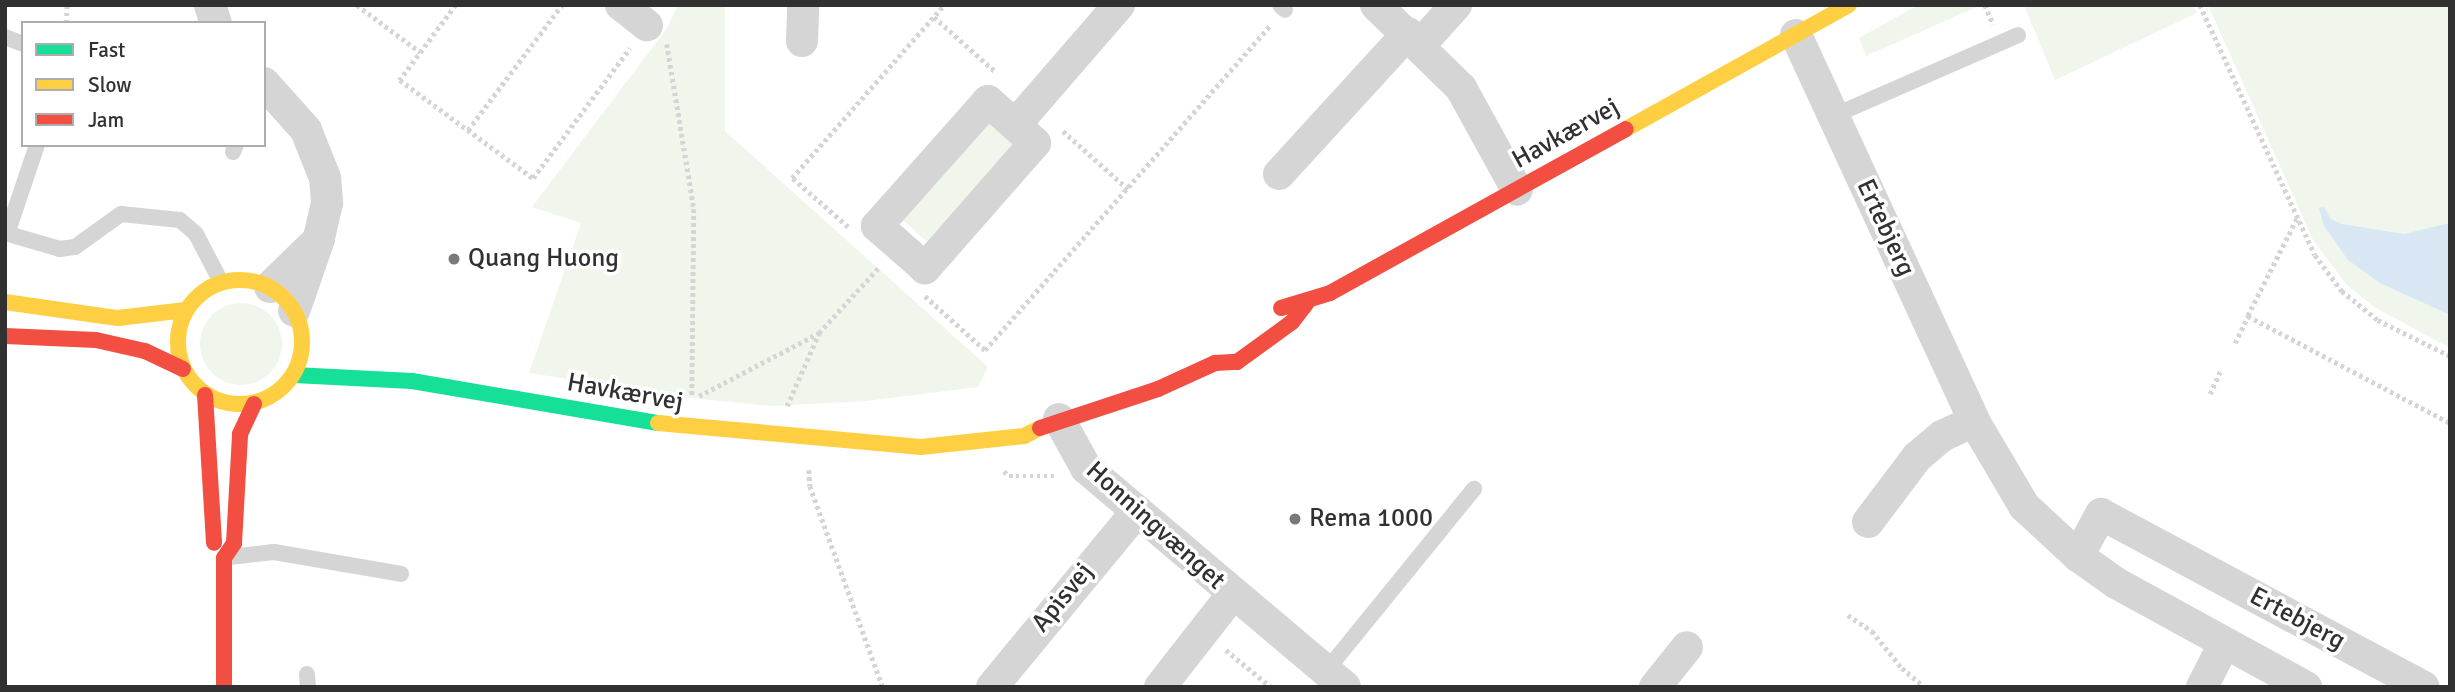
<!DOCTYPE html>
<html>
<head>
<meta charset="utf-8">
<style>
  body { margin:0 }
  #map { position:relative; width:2455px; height:692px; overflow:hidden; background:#fff; font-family:Signika,sans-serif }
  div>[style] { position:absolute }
  .green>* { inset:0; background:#f1f6ed; transform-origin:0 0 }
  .round { border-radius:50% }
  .water>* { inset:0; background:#d9e7f4 }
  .path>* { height:4.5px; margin-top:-2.25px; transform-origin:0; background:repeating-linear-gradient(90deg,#d5d5d5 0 3.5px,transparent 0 7px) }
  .lane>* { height:16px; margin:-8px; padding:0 8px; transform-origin:8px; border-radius:8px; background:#d5d5d5 }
  .street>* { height:32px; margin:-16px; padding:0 16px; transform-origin:16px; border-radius:16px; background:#d5d5d5 }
  .fast>* { height:16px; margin:-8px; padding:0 8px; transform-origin:8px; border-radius:8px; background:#16e098 }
  .slow>* { height:16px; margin:-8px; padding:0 8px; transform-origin:8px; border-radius:8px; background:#ffcf43 }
  .slow>.ring { margin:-8px; padding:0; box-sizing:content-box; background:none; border:16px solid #ffcf43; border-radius:50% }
  .jam>* { height:16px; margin:-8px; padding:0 8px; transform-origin:8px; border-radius:8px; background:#f24e42 }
  .dots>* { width:19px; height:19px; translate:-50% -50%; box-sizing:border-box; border:4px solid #fff; border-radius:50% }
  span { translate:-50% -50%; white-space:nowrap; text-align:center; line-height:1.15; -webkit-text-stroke:7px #fff; paint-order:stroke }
  .street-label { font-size:26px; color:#313131 }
  .poi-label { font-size:26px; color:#313131 }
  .left { translate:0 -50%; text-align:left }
  .frame { position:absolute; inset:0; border:7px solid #313131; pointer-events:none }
  .legend { position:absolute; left:21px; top:21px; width:245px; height:126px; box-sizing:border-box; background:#fff; border:2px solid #adadad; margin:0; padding:9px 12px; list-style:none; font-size:21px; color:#313131 }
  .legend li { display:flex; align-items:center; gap:14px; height:35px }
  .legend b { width:35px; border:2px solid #adadad }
</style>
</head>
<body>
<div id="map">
  <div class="green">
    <i style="clip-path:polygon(678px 5px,725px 5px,725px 131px,988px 367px,978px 387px,866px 401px,772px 406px,681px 397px,529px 373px,581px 223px,532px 207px,667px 28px)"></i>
    <i style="clip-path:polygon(1918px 5px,1979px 6px,1866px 56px,1859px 38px)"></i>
    <i style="clip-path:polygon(2024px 5px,2193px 5px,2197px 13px,2055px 80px)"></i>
    <i style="clip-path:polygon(2208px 5px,2450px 5px,2450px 348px,2374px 307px,2347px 285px,2313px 240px)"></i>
    <i style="left:988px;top:115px;width:39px;height:135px;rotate:42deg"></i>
    <i class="round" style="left:200px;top:303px;width:82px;height:82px"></i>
  </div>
  <div class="water">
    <i style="clip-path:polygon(2324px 207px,2331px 219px,2342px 224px,2404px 234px,2450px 223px,2450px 315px,2380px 283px,2348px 260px,2324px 226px,2319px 208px)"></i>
  </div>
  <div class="path">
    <i style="left:357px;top:5px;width:79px;rotate:36.7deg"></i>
    <i style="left:456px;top:5px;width:94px;rotate:126.7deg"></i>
    <i style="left:400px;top:80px;width:165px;rotate:36.4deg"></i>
    <i style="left:533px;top:178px;width:162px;rotate:-53.3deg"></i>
    <i style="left:1985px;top:5px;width:21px;rotate:67deg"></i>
    <i style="left:2200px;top:5px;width:275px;rotate:65.3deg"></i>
    <i style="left:2315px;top:255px;width:45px;rotate:53.1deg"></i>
    <i style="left:2342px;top:291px;width:46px;rotate:38.9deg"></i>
    <i style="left:2378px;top:320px;width:80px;rotate:26.6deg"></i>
    <i style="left:934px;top:17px;width:83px;rotate:41.6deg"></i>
    <i style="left:66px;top:23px;width:18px;rotate:-87deg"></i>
    <i style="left:667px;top:44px;width:167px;rotate:80.7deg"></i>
    <i style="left:694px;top:209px;width:188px;rotate:90.6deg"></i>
    <i style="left:468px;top:130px;width:156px;rotate:-53.1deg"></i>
    <i style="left:1063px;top:131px;width:87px;rotate:41.7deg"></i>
    <i style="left:2297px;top:219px;width:109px;rotate:116.8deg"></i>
    <i style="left:2248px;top:316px;width:229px;rotate:27.9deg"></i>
    <i style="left:848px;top:227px;width:74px;rotate:-138.8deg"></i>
    <i style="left:792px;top:178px;width:230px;rotate:-48.7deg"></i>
    <i style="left:925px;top:296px;width:81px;rotate:42deg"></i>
    <i style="left:985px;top:350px;width:432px;rotate:-48.7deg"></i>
    <i style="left:2235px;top:343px;width:30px;rotate:-64deg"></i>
    <i style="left:2210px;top:394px;width:27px;rotate:-66deg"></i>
    <i style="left:699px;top:396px;width:136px;rotate:-27.7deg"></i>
    <i style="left:819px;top:333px;width:91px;rotate:-47.7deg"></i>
    <i style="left:787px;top:406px;width:80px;rotate:-66.3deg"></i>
    <i style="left:809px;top:470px;width:16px;rotate:86deg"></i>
    <i style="left:810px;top:486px;width:212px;rotate:70.1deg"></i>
    <i style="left:1004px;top:471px;width:7px;rotate:45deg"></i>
    <i style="left:1009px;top:476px;width:47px"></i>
    <i style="left:1848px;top:615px;width:29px;rotate:34deg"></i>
    <i style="left:1872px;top:631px;width:48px;rotate:51deg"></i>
    <i style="left:1902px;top:668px;width:30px;rotate:40deg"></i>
    <i style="left:1226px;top:650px;width:58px;rotate:39.4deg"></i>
  </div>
  <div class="lane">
    <i style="left:1280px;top:5px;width:7px;rotate:45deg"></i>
    <i style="left:5px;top:37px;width:19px;rotate:21deg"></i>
    <i style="left:1833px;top:116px;width:202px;rotate:-23.6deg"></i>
    <i style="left:233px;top:152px;width:8px;rotate:-67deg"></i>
    <i style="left:5px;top:233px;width:57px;rotate:16.2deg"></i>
    <i style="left:60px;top:249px;width:15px;rotate:-8deg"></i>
    <i style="left:75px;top:247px;width:57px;rotate:-35.7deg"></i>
    <i style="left:121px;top:214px;width:59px;rotate:5.8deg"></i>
    <i style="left:180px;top:220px;width:21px;rotate:41deg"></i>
    <i style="left:196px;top:234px;width:54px;rotate:62.5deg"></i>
    <i style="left:7px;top:234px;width:94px;rotate:-71.4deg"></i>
    <i style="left:230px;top:557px;width:44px;rotate:-6.5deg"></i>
    <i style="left:274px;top:552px;width:129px;rotate:9.8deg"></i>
    <i style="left:1326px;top:671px;width:235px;rotate:-50.9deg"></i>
    <i style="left:307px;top:674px;width:13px;rotate:86deg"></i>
  </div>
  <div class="street">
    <i style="left:210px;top:5px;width:19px;rotate:72deg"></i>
    <i style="left:621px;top:5px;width:33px;rotate:38deg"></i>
    <i style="left:1376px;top:5px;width:119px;rotate:44.3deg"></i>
    <i style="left:1461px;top:88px;width:116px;rotate:61.2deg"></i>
    <i style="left:1796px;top:35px;width:425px;rotate:65.2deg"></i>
    <i style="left:1974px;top:421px;width:99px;rotate:59.5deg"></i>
    <i style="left:2024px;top:506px;width:74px;rotate:42.8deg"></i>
    <i style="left:2078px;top:556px;width:47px;rotate:35.4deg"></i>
    <i style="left:2116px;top:583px;width:217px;rotate:28.7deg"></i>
    <i style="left:802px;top:41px;width:36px;rotate:-88deg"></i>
    <i style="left:1420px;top:45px;width:54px;rotate:-48deg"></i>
    <i style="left:264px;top:83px;width:63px;rotate:48.2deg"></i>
    <i style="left:306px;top:130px;width:52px;rotate:68.4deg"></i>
    <i style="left:325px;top:178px;width:25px;rotate:85deg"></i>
    <i style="left:327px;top:203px;width:37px;rotate:103deg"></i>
    <i style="left:319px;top:239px;width:76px;rotate:109.1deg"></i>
    <i style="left:988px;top:101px;width:63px;rotate:41.8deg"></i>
    <i style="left:1035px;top:143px;width:167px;rotate:131.3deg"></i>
    <i style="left:925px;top:268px;width:64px;rotate:-138.8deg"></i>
    <i style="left:877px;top:226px;width:167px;rotate:-48.4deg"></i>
    <i style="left:1015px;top:125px;width:159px;rotate:-49.1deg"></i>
    <i style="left:1279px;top:174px;width:191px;rotate:-47.5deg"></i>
    <i style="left:270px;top:287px;width:60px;rotate:-44.3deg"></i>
    <i style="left:1059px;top:419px;width:56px;rotate:61.1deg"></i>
    <i style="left:1086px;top:468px;width:339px;rotate:40.2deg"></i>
    <i style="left:1868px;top:522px;width:81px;rotate:-53deg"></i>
    <i style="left:1917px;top:457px;width:33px;rotate:-40deg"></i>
    <i style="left:1942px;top:436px;width:35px;rotate:-25deg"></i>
    <i style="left:2078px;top:556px;width:48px;rotate:-61.3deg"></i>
    <i style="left:2101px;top:514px;width:366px;rotate:28.2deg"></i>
    <i style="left:992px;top:687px;width:228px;rotate:-50.5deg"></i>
    <i style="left:1160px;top:687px;width:117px;rotate:-52deg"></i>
    <i style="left:1655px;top:687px;width:51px;rotate:-51.3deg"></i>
    <i style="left:2202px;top:687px;width:48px;rotate:-62.9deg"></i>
  </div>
  <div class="fast">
    <i style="left:294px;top:375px;width:118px;rotate:2.9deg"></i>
    <i style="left:412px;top:381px;width:250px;rotate:9.7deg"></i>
  </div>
  <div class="slow">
    <i style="left:1626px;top:129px;width:255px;rotate:-29.1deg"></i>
    <i class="ring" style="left:178px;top:280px;width:108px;height:108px"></i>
    <i style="left:5px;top:302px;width:114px;rotate:8.1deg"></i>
    <i style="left:118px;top:318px;width:68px;rotate:-6.7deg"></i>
    <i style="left:658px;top:423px;width:264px;rotate:5.2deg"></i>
    <i style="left:921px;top:447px;width:104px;rotate:-6.1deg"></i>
    <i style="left:1024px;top:436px;width:18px;rotate:-27deg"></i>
  </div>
  <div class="jam">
    <i style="left:1281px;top:308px;width:51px;rotate:-17deg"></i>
    <i style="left:1330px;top:293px;width:338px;rotate:-29deg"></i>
    <i style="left:5px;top:336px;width:91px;rotate:2.5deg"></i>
    <i style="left:96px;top:340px;width:50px;rotate:12.7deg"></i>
    <i style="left:145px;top:351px;width:42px;rotate:25.3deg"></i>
    <i style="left:205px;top:395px;width:148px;rotate:86.5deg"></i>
    <i style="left:1040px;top:428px;width:124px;rotate:-18.3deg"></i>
    <i style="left:1158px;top:389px;width:63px;rotate:-24.5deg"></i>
    <i style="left:1215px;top:363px;width:22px;rotate:-3deg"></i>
    <i style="left:1237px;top:362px;width:68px;rotate:-36deg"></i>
    <i style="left:1292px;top:322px;width:23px;rotate:-52deg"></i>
    <i style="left:224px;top:687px;width:129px;rotate:-90deg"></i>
    <i style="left:224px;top:558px;width:18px;rotate:-56deg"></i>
    <i style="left:234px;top:543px;width:109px;rotate:-86.8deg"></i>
    <i style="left:240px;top:434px;width:33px;rotate:-65deg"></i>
  </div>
  <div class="dots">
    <i style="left:454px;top:259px;background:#797979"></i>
    <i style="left:1295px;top:519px;background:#797979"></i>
  </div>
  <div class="street-label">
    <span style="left:1566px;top:134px;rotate:-29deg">Havkærvej</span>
    <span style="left:1885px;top:228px;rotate:65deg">Ertebjerg</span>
    <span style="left:625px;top:393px;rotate:10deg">Havkærvej</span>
    <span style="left:1155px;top:526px;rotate:42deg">Honningvænget</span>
    <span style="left:1063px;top:598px;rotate:-51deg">Apisvej</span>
    <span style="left:2297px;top:619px;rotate:28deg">Ertebjerg</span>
  </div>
  <div class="poi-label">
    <span class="left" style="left:468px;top:259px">Quang Huong</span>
    <span class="left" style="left:1309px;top:519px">Rema 1000</span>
  </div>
  <div class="frame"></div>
  <ul class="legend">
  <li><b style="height:9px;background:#16e098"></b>Fast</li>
  <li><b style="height:9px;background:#ffcf43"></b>Slow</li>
  <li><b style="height:9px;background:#f24e42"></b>Jam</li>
  </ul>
</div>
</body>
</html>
